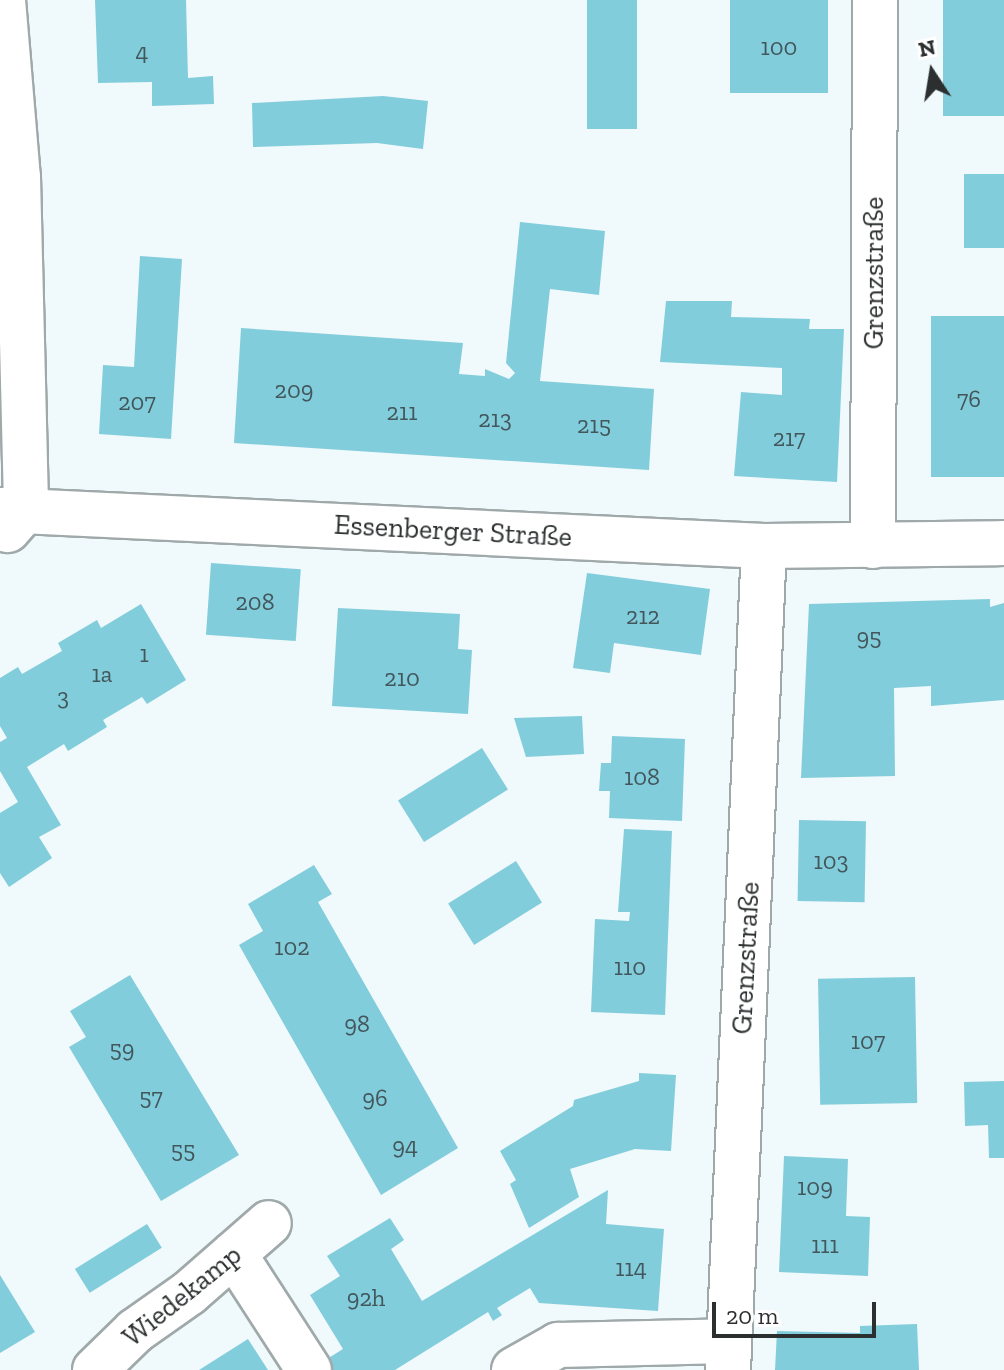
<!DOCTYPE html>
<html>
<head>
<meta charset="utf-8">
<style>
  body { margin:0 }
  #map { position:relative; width:1004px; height:1370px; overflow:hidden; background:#f0f9fb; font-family:"Zilla Slab",serif }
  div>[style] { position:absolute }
  .building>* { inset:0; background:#82cddb; transform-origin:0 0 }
  .roads { filter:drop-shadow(2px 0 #a0a9aa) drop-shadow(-2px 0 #a0a9aa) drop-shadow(0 2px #a0a9aa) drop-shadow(0 -2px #a0a9aa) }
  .minor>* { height:44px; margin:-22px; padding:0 22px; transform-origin:22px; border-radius:22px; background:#fff }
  span { translate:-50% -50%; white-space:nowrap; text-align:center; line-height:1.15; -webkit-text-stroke:8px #fff; paint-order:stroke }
  .number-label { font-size:24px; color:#42565b }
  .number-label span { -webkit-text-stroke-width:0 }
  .street-label { font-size:28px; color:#2c2f30 }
  .north { position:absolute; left:892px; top:32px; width:80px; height:80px; -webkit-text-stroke:6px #fff; paint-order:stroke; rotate:348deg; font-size:22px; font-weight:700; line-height:32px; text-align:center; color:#2c2f30 }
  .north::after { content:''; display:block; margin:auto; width:28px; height:36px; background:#2c2f30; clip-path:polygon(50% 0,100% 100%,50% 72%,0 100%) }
  .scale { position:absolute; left:712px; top:1302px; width:164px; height:36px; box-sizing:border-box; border:4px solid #2c2f30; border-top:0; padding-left:10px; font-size:24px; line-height:28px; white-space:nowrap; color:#2c2f30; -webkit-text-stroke:6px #fff; paint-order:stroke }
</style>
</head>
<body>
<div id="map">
  <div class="building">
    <i style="clip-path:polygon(95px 0,186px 0,188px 78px,213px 76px,214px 104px,152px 106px,152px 82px,98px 83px)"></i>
    <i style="left:587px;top:0;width:50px;height:129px"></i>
    <i style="left:730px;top:0;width:98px;height:93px"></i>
    <i style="left:943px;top:0;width:61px;height:116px"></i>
    <i style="clip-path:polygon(383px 96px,428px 101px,423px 149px,377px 143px,253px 147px,252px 103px)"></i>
    <i style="left:1004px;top:174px;width:74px;height:40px;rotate:90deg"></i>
    <i style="clip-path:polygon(520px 222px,605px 231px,599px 295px,550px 289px,540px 381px,654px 389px,649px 470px,234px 443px,241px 328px,463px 343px,459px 374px,485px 376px,485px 369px,509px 379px,515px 373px,506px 363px)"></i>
    <i style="clip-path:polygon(140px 256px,182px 259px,171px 439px,99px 434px,103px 365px,134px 367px)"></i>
    <i style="clip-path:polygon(666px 301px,732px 301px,731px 317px,810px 319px,809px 329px,844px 329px,837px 482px,734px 476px,741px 392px,782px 395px,782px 368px,660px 362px)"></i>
    <i style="left:1004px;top:316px;width:161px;height:73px;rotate:90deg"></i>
    <i style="left:211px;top:563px;width:90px;height:72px;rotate:4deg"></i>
    <i style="clip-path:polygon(587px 573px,710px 589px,701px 655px,614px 643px,610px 673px,573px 668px)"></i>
    <i style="clip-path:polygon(990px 599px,990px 607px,1004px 603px,1004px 700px,931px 706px,931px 686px,894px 688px,895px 776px,801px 778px,809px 604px)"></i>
    <i style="clip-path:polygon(141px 604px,186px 680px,147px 704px,142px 697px,103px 720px,107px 727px,68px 751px,64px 744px,27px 767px,61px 825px,39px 837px,52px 858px,9px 887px,0 873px,0 813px,18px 802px,0 771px,0 742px,7px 738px,0 726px,0 678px,18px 667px,22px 674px,62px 651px,58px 643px,97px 620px,101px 628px)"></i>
    <i style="clip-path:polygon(338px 608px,460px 614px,458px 649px,472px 650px,468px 714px,332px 706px)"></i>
    <i style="clip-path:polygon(582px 716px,584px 754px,526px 757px,514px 718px)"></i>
    <i style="clip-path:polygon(612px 736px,685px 739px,682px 821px,609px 818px,610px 791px,599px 791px,601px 763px,611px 763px)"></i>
    <i style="left:482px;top:748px;width:49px;height:99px;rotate:58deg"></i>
    <i style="left:799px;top:820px;width:67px;height:81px;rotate:1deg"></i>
    <i style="clip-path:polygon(624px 829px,672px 831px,665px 1015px,591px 1012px,595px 919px,629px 921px,630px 912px,618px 912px)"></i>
    <i style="left:516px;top:861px;width:49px;height:80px;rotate:58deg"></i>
    <i style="clip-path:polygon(314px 865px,332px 894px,318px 902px,458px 1148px,381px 1195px,239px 945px,263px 931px,248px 904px)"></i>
    <i style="clip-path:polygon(130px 975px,239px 1155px,161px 1201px,69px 1047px,86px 1037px,70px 1011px)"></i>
    <i style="left:915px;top:977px;width:126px;height:97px;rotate:89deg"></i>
    <i style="clip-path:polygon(639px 1073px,676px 1075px,671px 1151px,635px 1149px,570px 1169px,579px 1197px,529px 1228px,510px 1184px,516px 1180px,500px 1151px,573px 1106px,574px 1100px,639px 1081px)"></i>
    <i style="clip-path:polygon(1004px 1081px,1004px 1158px,989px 1158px,988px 1125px,965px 1126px,964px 1082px)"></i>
    <i style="clip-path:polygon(784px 1156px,848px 1159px,846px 1216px,870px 1217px,868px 1276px,779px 1272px)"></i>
    <i style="clip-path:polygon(608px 1190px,606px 1224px,664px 1229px,658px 1311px,539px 1303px,530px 1288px,497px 1308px,502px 1315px,493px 1321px,488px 1312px,395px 1370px,323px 1370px,319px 1364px,343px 1349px,310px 1295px,340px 1276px,327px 1256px,390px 1218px,404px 1240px,391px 1249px,422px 1301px)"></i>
    <i style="left:147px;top:1224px;width:28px;height:85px;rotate:58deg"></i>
    <i style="clip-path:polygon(0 1275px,35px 1332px,0 1353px)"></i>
    <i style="clip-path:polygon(917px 1324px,919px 1370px,775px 1370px,777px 1331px,860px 1333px,860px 1326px)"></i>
    <i style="clip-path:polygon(248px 1339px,268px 1370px,199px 1370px)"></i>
  </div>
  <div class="roads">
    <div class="minor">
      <i style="left:3px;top:0;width:178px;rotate:85.2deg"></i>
      <i style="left:18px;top:177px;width:332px;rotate:88.6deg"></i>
      <i style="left:26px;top:509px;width:28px;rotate:131deg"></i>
      <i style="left:0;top:510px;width:765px;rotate:2.7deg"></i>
      <i style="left:764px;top:546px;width:240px;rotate:-0.7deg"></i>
      <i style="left:873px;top:546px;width:546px;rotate:-89.79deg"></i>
      <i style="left:234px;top:1254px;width:138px;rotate:57.1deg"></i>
      <i style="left:95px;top:1370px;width:56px;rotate:-44.3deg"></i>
      <i style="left:135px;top:1331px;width:66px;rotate:-35.1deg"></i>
      <i style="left:189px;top:1293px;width:106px;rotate:-41.2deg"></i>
      <i style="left:514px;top:1370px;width:51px;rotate:-29.6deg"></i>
      <i style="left:558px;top:1345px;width:171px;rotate:-1.3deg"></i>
      <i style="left:728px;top:1370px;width:825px;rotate:-87.5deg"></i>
    </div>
  </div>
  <div class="number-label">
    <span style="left:779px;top:47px">100</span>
    <span style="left:142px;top:52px">4</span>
    <span style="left:294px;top:390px">209</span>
    <span style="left:969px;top:399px">76</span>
    <span style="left:137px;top:402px">207</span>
    <span style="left:402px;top:412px">211</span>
    <span style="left:495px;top:419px">213</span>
    <span style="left:594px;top:425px">215</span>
    <span style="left:789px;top:438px">217</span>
    <span style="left:255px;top:602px">208</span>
    <span style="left:643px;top:616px">212</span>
    <span style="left:869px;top:637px">95</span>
    <span style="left:144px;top:654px">1</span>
    <span style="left:102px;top:674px">1a</span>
    <span style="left:402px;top:678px">210</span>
    <span style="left:63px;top:697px">3</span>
    <span style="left:642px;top:777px">108</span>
    <span style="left:831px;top:861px">103</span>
    <span style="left:292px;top:947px">102</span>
    <span style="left:630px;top:967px">110</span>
    <span style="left:357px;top:1024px">98</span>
    <span style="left:868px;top:1041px">107</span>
    <span style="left:122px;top:1049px">59</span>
    <span style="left:151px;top:1097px">57</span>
    <span style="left:375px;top:1098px">96</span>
    <span style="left:405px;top:1146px">94</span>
    <span style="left:183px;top:1150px">55</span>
    <span style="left:815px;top:1187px">109</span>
    <span style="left:825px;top:1245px">111</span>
    <span style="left:631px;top:1268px">114</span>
    <span style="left:366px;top:1298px">92h</span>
  </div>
  <div class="street-label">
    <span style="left:874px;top:273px;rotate:-90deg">Grenzstraße</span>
    <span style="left:453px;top:531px;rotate:3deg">Essenberger Straße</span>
    <span style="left:746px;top:958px;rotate:-87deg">Grenzstraße</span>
    <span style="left:182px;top:1296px;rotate:-39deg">Wiedekamp</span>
  </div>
  <div class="north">N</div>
  <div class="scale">20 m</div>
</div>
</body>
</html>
